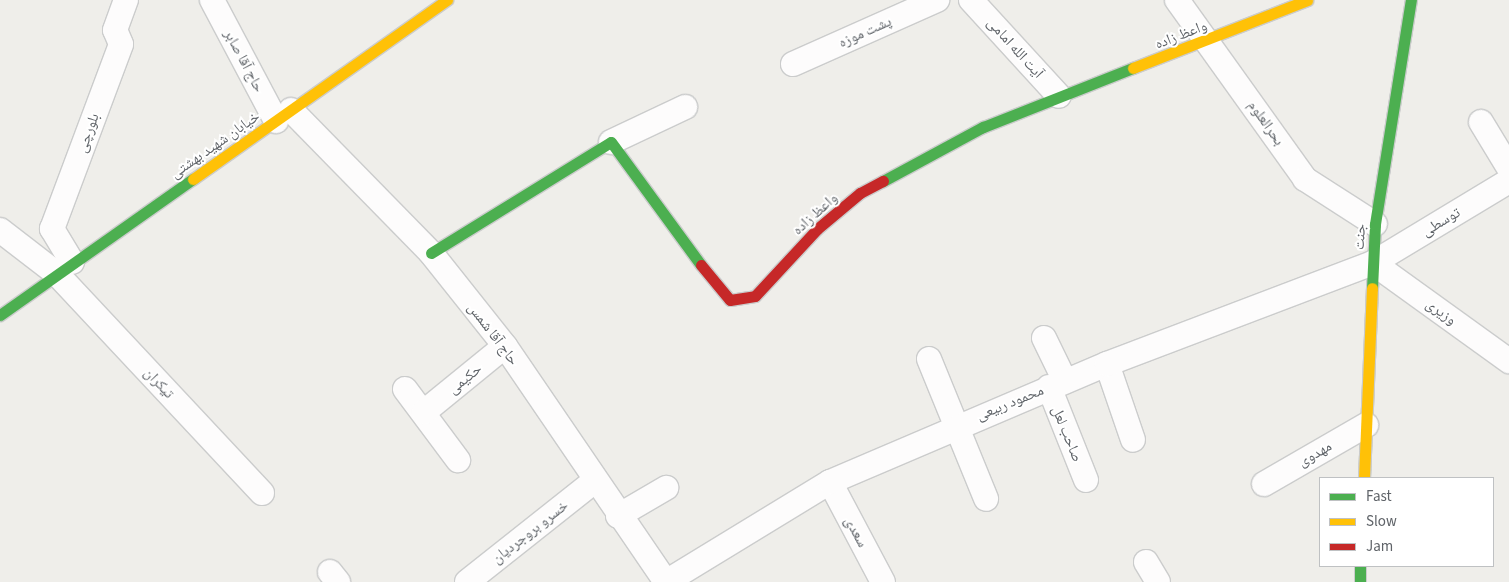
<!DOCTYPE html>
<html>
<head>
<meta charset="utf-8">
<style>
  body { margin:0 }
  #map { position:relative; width:1509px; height:582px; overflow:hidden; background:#efeeea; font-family:"Source Sans 3","Noto Naskh Arabic",sans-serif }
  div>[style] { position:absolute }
  .roads { filter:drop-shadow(1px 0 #cbcccc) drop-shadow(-1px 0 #cbcccc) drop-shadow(0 1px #cbcccc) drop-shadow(0 -1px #cbcccc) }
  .street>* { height:24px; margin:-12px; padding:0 12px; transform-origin:12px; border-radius:12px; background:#fdfcfc }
  .fast>* { height:11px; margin:-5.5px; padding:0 5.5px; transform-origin:5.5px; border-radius:5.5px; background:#4caf50 }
  .slow>* { height:11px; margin:-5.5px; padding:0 5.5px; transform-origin:5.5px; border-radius:5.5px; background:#ffc107 }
  .jam>* { height:11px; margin:-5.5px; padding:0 5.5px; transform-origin:5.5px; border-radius:5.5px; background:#c62828 }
  span { translate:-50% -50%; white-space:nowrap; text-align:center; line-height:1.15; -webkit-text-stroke:4px #fff; paint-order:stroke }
  .street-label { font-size:15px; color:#5f6368 }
  .legend { position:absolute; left:1319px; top:477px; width:175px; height:90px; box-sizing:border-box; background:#fff; border:1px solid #bfc1c3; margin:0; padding:6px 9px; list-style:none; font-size:15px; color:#5f6368 }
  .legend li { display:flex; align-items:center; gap:10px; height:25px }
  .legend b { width:25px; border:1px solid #bfc1c3 }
</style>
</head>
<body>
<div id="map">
  <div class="roads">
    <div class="street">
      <i style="left:212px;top:0;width:137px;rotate:62.1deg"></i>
      <i style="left:971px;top:0;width:130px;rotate:47.5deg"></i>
      <i style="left:1177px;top:0;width:220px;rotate:54.4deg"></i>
      <i style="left:1305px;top:179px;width:83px;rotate:32.7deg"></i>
      <i style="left:793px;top:64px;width:158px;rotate:-24deg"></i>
      <i style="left:291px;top:110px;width:200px;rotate:45.6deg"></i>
      <i style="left:431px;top:253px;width:119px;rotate:51.5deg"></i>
      <i style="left:505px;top:346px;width:286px;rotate:55.7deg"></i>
      <i style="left:1481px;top:122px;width:54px;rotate:58.7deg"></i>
      <i style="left:611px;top:142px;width:82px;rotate:-25.3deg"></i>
      <i style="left:0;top:230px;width:72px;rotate:37.7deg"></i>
      <i style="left:57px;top:274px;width:300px;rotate:46.9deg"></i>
      <i style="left:72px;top:262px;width:39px;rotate:-121deg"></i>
      <i style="left:52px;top:229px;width:197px;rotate:-69.5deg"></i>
      <i style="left:121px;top:44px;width:15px;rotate:-113deg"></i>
      <i style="left:115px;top:30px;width:32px;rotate:-70deg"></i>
      <i style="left:1373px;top:263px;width:168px;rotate:35.8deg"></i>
      <i style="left:1044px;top:338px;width:48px;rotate:64deg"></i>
      <i style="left:929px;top:359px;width:151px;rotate:67.8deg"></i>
      <i style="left:1107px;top:364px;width:80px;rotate:71.1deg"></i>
      <i style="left:1049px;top:387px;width:100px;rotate:68.3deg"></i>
      <i style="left:405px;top:389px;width:89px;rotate:53.3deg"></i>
      <i style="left:424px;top:412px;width:104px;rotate:-39.2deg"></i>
      <i style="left:830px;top:482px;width:113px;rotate:62.1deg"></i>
      <i style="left:1264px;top:484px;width:118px;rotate:-30deg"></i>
      <i style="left:618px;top:516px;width:56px;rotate:-30.3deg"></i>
      <i style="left:1146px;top:562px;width:23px;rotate:59deg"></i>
      <i style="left:330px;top:572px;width:13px;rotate:51deg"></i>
      <i style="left:467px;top:582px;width:161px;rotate:-38.4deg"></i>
      <i style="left:666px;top:582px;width:192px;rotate:-31.4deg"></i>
      <i style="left:830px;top:482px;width:301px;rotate:-23.1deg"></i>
      <i style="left:1107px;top:364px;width:285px;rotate:-20.8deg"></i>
      <i style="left:1373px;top:263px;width:159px;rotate:-31.1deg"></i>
    </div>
    <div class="fast">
      <i style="left:883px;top:181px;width:114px;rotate:-28.4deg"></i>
      <i style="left:983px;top:127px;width:161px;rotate:-21.5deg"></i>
      <i style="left:431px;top:253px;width:211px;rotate:-31.7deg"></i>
      <i style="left:611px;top:142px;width:152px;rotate:53.8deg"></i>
      <i style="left:1372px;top:288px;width:64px;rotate:-87.3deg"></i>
      <i style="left:1375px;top:224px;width:227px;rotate:-80.9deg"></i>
      <i style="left:0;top:315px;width:236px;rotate:-35.2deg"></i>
      <i style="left:1360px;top:566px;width:16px;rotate:90deg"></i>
    </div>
    <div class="slow">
      <i style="left:1133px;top:68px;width:187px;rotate:-21.3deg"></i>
      <i style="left:193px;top:179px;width:311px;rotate:-35.2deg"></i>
      <i style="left:1364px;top:478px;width:190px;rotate:-87.6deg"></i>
    </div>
    <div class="jam">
      <i style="left:701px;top:265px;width:45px;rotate:50.4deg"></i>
      <i style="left:730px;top:300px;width:25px;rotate:-9deg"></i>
      <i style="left:755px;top:296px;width:91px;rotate:-47.2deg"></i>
      <i style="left:817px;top:229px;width:56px;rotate:-39.9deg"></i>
      <i style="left:860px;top:193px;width:26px;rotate:-28deg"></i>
    </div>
  </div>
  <div class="street-label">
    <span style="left:865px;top:32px;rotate:-24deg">پشت موزه</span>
    <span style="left:1181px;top:35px;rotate:-21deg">واعظ زاده</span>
    <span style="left:1015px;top:48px;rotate:48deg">آیت الله امامی</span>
    <span style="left:244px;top:61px;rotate:62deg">حاج آقا صابر</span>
    <span style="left:1266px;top:123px;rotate:55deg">بحرالعلوم</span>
    <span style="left:88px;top:133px;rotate:-70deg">بلورچی</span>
    <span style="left:215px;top:145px;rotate:-35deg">خیابان شهید بهشتی</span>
    <span style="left:815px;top:214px;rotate:-42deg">واعظ زاده</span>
    <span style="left:1441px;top:222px;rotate:-31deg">توسطی</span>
    <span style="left:1360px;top:237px;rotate:-86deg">جنت</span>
    <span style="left:1441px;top:312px;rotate:36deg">وزیری</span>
    <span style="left:493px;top:334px;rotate:53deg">حاج آقا شمس</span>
    <span style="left:465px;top:379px;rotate:-39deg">حکیمی</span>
    <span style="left:159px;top:383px;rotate:47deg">تیکران</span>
    <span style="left:1010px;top:403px;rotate:-22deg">محمود ربیعی</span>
    <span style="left:1067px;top:434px;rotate:68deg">صاحب لعل</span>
    <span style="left:1315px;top:454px;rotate:-30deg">مهدوی</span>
    <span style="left:530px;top:532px;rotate:-38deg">خسرو بروجردیان</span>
    <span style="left:856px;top:532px;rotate:62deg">سعدی</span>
  </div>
  <ul class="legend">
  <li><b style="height:6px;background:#4caf50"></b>Fast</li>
  <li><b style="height:6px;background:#ffc107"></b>Slow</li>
  <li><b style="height:6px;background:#c62828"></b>Jam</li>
  </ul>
</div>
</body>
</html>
